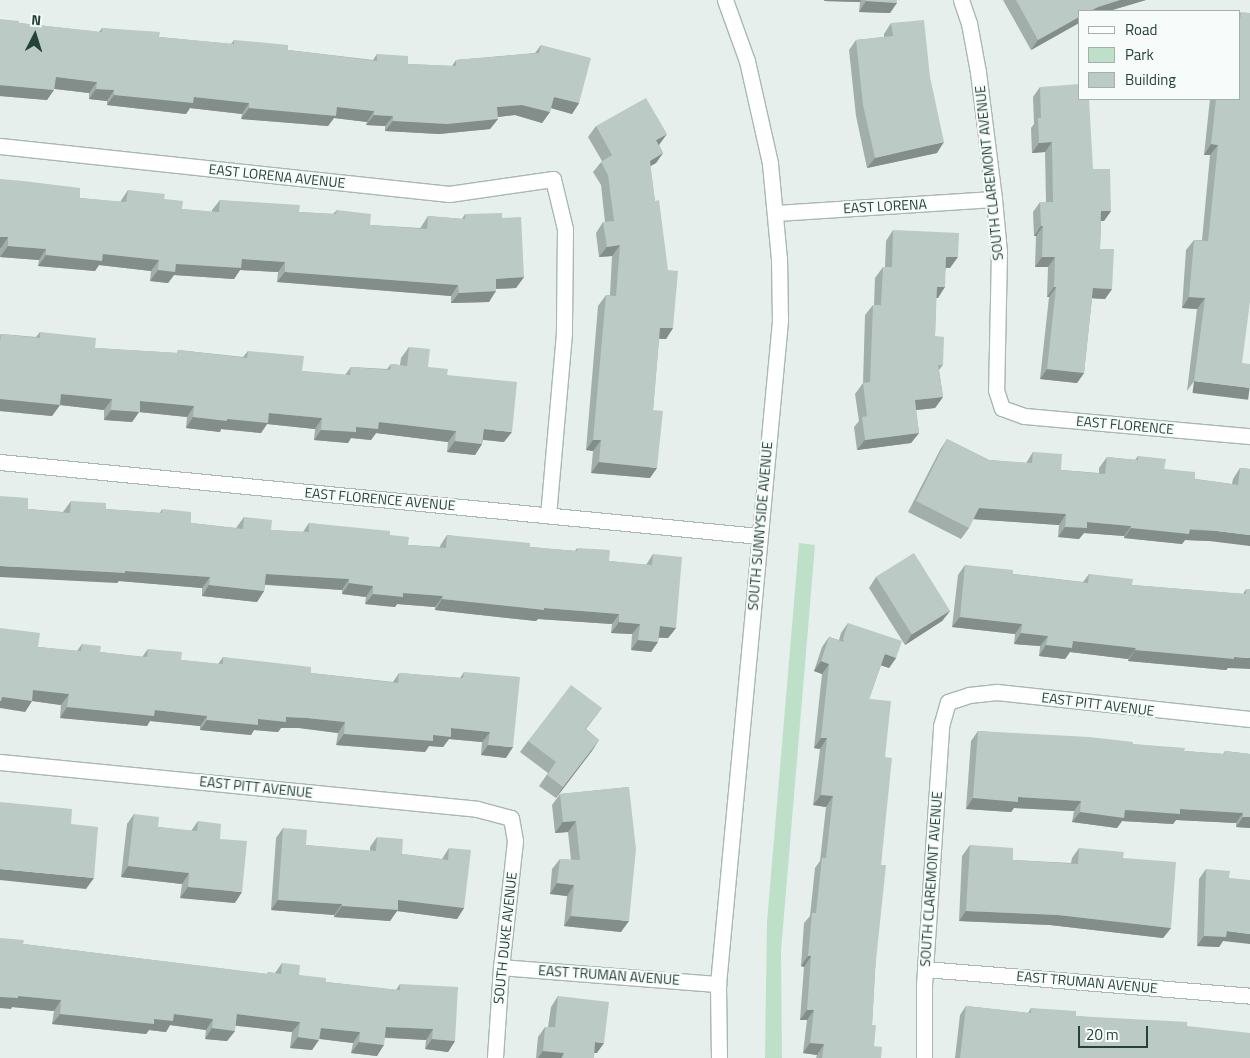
<!DOCTYPE html>
<html>
<head>
<meta charset="utf-8">
<style>
  body { margin:0 }
  #map { position:relative; width:1250px; height:1058px; overflow:hidden; background:#e6efeb; font-family:"Titillium Web",sans-serif }
  div>[style] { position:absolute }
  .green>* { inset:0; background:#bfe0c8 }
  .roads { filter:drop-shadow(1px 0 #a8b8b2) drop-shadow(-1px 0 #a8b8b2) drop-shadow(0 1px #a8b8b2) drop-shadow(0 -1px #a8b8b2) }
  .street>* { height:15px; margin:-7.5px; padding:0 7.5px; transform-origin:7.5px; border-radius:7.5px; background:#fff }
  .secondary>* { height:15px; margin:-7.5px; padding:0 7.5px; transform-origin:7.5px; border-radius:7.5px; background:#fff }
  .wall>* { inset:0; background:#a1aea9 }
  .shaded-wall>* { inset:0; background:#838d89; transform-origin:0 0 }
  .building>* { inset:0; background:#bbcac4; transform-origin:0 0 }
  span { translate:-50% -50%; white-space:nowrap; text-align:center; line-height:1.15; -webkit-text-stroke:4px #f7fbf9; paint-order:stroke }
  .street-label { font-size:14px; color:#24423a }
  .legend { position:absolute; left:1078px; top:10px; width:162px; height:90px; box-sizing:border-box; background:#f7fbf9; border:1px solid #a3b1ad; margin:0; padding:6px 9px; list-style:none; font-size:15px; color:#24423a }
  .legend li { display:flex; align-items:center; gap:10px; height:25px }
  .legend b { width:25px; border:1px solid #a3b1ad }
  .north { position:absolute; left:10px; top:10px; width:50px; height:50px; -webkit-text-stroke:4px #f7fbf9; paint-order:stroke; rotate:5deg; font-size:14px; font-weight:700; line-height:20px; text-align:center; color:#24423a }
  .north::after { content:''; display:block; margin:auto; width:18px; height:22px; background:#24423a; clip-path:polygon(50% 0,100% 100%,50% 72%,0 100%) }
  .scale { position:absolute; left:1078px; top:1026px; width:70px; height:22px; box-sizing:border-box; border:2px solid #24423a; border-top:0; padding-left:6px; font-size:15px; line-height:18px; white-space:nowrap; color:#24423a; -webkit-text-stroke:4px #f7fbf9; paint-order:stroke }
</style>
</head>
<body>
<div id="map">
  <div class="green">
    <i style="clip-path:polygon(799px 543px,815px 545px,781px 951px,782px 1058px,765px 1058px,767px 922px)"></i>
  </div>
  <div class="roads">
    <div class="street">
      <i style="left:961px;top:0;width:24px;rotate:71deg"></i>
      <i style="left:969px;top:23px;width:50px;rotate:79.6deg"></i>
      <i style="left:978px;top:72px;width:128px;rotate:82.8deg"></i>
      <i style="left:994px;top:199px;width:53px;rotate:84.6deg"></i>
      <i style="left:999px;top:252px;width:138px;rotate:91.2deg"></i>
      <i style="left:996px;top:390px;width:19px;rotate:72deg"></i>
      <i style="left:1002px;top:408px;width:23px;rotate:20deg"></i>
      <i style="left:1024px;top:416px;width:227px;rotate:5.1deg"></i>
      <i style="left:0;top:146px;width:452px;rotate:6.1deg"></i>
      <i style="left:449px;top:194px;width:105px;rotate:-8.2deg"></i>
      <i style="left:553px;top:179px;width:51px;rotate:76.5deg"></i>
      <i style="left:565px;top:229px;width:104px;rotate:90.6deg"></i>
      <i style="left:564px;top:333px;width:183px;rotate:95deg"></i>
      <i style="left:776px;top:213px;width:218px;rotate:-3.7deg"></i>
      <i style="left:0;top:462px;width:763px;rotate:5.57deg"></i>
      <i style="left:0;top:762px;width:479px;rotate:5.6deg"></i>
      <i style="left:477px;top:809px;width:35px;rotate:15deg"></i>
      <i style="left:511px;top:818px;width:23px;rotate:80deg"></i>
      <i style="left:515px;top:841px;width:127px;rotate:96.3deg"></i>
      <i style="left:501px;top:967px;width:91px;rotate:93.8deg"></i>
      <i style="left:501px;top:967px;width:218px;rotate:4.5deg"></i>
      <i style="left:925px;top:969px;width:326px;rotate:4.7deg"></i>
      <i style="left:924px;top:1058px;width:73px;rotate:-90deg"></i>
      <i style="left:924px;top:985px;width:260px;rotate:-86.2deg"></i>
      <i style="left:941px;top:726px;width:25px;rotate:-74deg"></i>
      <i style="left:948px;top:702px;width:22px;rotate:-18deg"></i>
      <i style="left:969px;top:695px;width:28px;rotate:-6deg"></i>
      <i style="left:997px;top:692px;width:254px;rotate:6.1deg"></i>
    </div>
    <div class="secondary">
      <i style="left:719px;top:1058px;width:74px;rotate:-90.8deg"></i>
      <i style="left:718px;top:984px;width:666px;rotate:-84.66deg"></i>
      <i style="left:780px;top:321px;width:62px;rotate:-90.9deg"></i>
      <i style="left:779px;top:259px;width:96px;rotate:-95.4deg"></i>
      <i style="left:770px;top:163px;width:105px;rotate:-102.7deg"></i>
      <i style="left:747px;top:61px;width:65px;rotate:-109.8deg"></i>
    </div>
  </div>
  <div class="wall">
    <i style="clip-path:polygon(824px 0,897px 0,890px 13px,859px 12px,860px 2px,824px 1px)"></i>
    <i style="clip-path:polygon(1003px 0,1146px 0,1109px 11px,1079px 11px,1079px 23px,1031px 50px)"></i>
    <i style="clip-path:polygon(1241px 12px,1250px 302px,1187px 391px,1197px 309px,1182px 308px,1186px 250px,1194px 240px,1202px 240px,1210px 155px,1204px 155px,1210px 99px,1239px 99px,1239px 15px)"></i>
    <i style="clip-path:polygon(19px 23px,99px 32px,102px 28px,159px 37px,231px 44px,234px 40px,288px 50px,373px 60px,377px 54px,408px 64px,452px 66px,456px 60px,535px 53px,541px 45px,579px 103px,572px 114px,551px 108px,550px 112px,542px 123px,515px 115px,498px 117px,498px 119px,490px 129px,439px 134px,385px 131px,385px 126px,366px 125px,367px 122px,334px 118px,328px 126px,241px 119px,242px 114px,190px 108px,186px 114px,107px 105px,107px 101px,89px 99px,89px 93px,54px 89px,47px 100px,0 96px)"></i>
    <i style="clip-path:polygon(891px 23px,937px 153px,867px 168px,856px 116px,849px 50px,856px 40px,884px 37px,884px 34px)"></i>
    <i style="clip-path:polygon(1040px 87px,1093px 169px,1111px 211px,1104px 221px,1101px 221px,1100px 249px,1112px 289px,1105px 299px,1092px 298px,1084px 373px,1077px 383px,1040px 379px,1049px 297px,1047px 297px,1048px 267px,1035px 267px,1036px 236px,1034px 236px,1033px 212px,1040px 202px,1046px 202px,1045px 152px,1032px 153px,1031px 128px,1034px 124px,1033px 97px)"></i>
    <i style="clip-path:polygon(596px 126px,659px 145px,663px 153px,656px 163px,650px 166px,673px 328px,666px 339px,659px 339px,653px 410px,650px 478px,591px 473px,593px 451px,586px 450px,598px 306px,606px 295px,610px 295px,612px 256px,599px 257px,596px 233px,603px 222px,605px 222px,601px 185px,593px 172px,602px 161px,588px 137px)"></i>
    <i style="clip-path:polygon(0 179px,80px 198px,120px 202px,128px 190px,164px 199px,182px 209px,212px 212px,212px 210px,220px 200px,299px 212px,333px 214px,337px 210px,370px 225px,420px 228px,421px 227px,428px 216px,462px 219px,465px 214px,502px 218px,524px 277px,516px 288px,496px 289px,489px 302px,451px 303px,451px 296px,277px 282px,278px 272px,240px 270px,234px 279px,174px 275px,168px 283px,150px 281px,151px 271px,99px 265px,95px 271px,38px 266px,39px 260px,0 257px)"></i>
    <i style="clip-path:polygon(893px 230px,950px 268px,946px 268px,938px 298px,936px 298px,935px 336px,943px 365px,939px 370px,943px 397px,935px 408px,916px 410px,919px 433px,911px 443px,857px 450px,854px 427px,859px 421px,855px 394px,863px 383px,865px 315px,873px 305px,874px 305px,875px 278px,883px 267px,885px 267px,886px 241px)"></i>
    <i style="clip-path:polygon(40px 332px,95px 348px,177px 353px,178px 350px,243px 357px,248px 351px,302px 371px,345px 375px,351px 367px,387px 369px,391px 364px,400px 365px,401px 358px,409px 347px,428px 367px,447px 375px,504px 442px,483px 440px,482px 444px,475px 455px,447px 452px,448px 442px,376px 433px,371px 440px,351px 438px,348px 443px,314px 440px,315px 429px,267px 424px,261px 433px,221px 429px,220px 432px,186px 428px,187px 417px,139px 412px,132px 422px,104px 420px,104px 410px,60px 405px,52px 416px,0 411px,0 335px,1px 334px,36px 337px)"></i>
    <i style="clip-path:polygon(947px 439px,989px 460px,1026px 463px,1033px 452px,1061px 470px,1099px 473px,1099px 468px,1107px 457px,1135px 460px,1138px 456px,1164px 469px,1195px 479px,1232px 484px,1233px 479px,1240px 468px,1250px 469px,1209px 541px,1185px 540px,1182px 544px,1124px 538px,1124px 536px,1084px 533px,1079px 539px,1058px 537px,1059px 525px,973px 519px,969px 528px,961px 539px,908px 512px,940px 450px)"></i>
    <i style="clip-path:polygon(71px 501px,106px 509px,160px 513px,162px 509px,191px 523px,236px 528px,244px 517px,271px 530px,303px 532px,309px 523px,390px 535px,408px 545px,440px 547px,440px 546px,447px 535px,530px 547px,575px 551px,577px 548px,609px 561px,646px 565px,653px 554px,676px 628px,668px 638px,659px 638px,651px 652px,631px 650px,632px 634px,611px 633px,612px 624px,538px 619px,536px 621px,435px 610px,435px 607px,397px 604px,395px 607px,365px 604px,366px 597px,342px 594px,342px 590px,265px 585px,264px 591px,257px 602px,202px 596px,202px 588px,119px 581px,117px 583px,28px 509px,63px 512px)"></i>
    <i style="clip-path:polygon(965px 565px,1013px 574px,1083px 582px,1089px 574px,1132px 585px,1243px 594px,1246px 589px,1250px 589px,1228px 668px,1226px 670px,1128px 661px,1128px 659px,1070px 652px,1065px 659px,1039px 656px,1040px 646px,1014px 644px,1015px 634px,952px 627px,958px 575px)"></i>
    <i style="clip-path:polygon(876px 577px,950px 611px,942px 621px,905px 645px,869px 588px)"></i>
    <i style="clip-path:polygon(848px 623px,896px 658px,889px 668px,881px 665px,869px 699px,885px 757px,881px 865px,872px 1025px,874px 1046px,881px 1058px,816px 1058px,817px 1055px,803px 1053px,807px 1020px,800px 1020px,804px 967px,801px 966px,804px 923px,810px 916px,815px 868px,820px 861px,826px 807px,813px 805px,820px 749px,814px 748px,822px 674px,814px 671px,822px 647px,829px 637px,839px 640px,841px 633px)"></i>
    <i style="clip-path:polygon(82px 644px,100px 652px,142px 657px,148px 649px,181px 660px,218px 664px,223px 657px,311px 673px,393px 682px,399px 673px,460px 678px,464px 672px,506px 758px,481px 755px,482px 742px,449px 739px,443px 747px,429px 746px,425px 752px,336px 745px,338px 733px,299px 728px,281px 728px,278px 732px,254px 730px,251px 735px,200px 730px,200px 726px,150px 721px,147px 726px,60px 718px,61px 705px,32px 701px,25px 712px,38px 647px,77px 651px)"></i>
    <i style="clip-path:polygon(602px 708px,586px 729px,599px 740px,556px 798px,539px 786px,548px 773px,520px 752px,528px 741px)"></i>
    <i style="clip-path:polygon(978px 731px,1133px 744px,1184px 751px,1223px 754px,1225px 751px,1250px 754px,1250px 828px,1236px 827px,1236px 823px,1176px 820px,1173px 824px,1122px 821px,1117px 828px,1072px 822px,1074px 811px,1014px 808px,1011px 812px,966px 809px,971px 741px)"></i>
    <i style="clip-path:polygon(629px 787px,621px 932px,564px 926px,567px 896px,550px 894px,552px 869px,560px 859px,571px 860px,568px 832px,555px 833px,552px 805px,560px 794px)"></i>
    <i style="clip-path:polygon(134px 814px,158px 827px,191px 831px,198px 821px,220px 839px,235px 903px,180px 898px,182px 884px,121px 877px,127px 824px)"></i>
    <i style="clip-path:polygon(283px 828px,306px 845px,370px 851px,370px 847px,377px 837px,402px 854px,442px 859px,449px 848px,464px 908px,457px 919px,397px 911px,390px 921px,334px 917px,334px 915px,271px 910px,276px 838px)"></i>
    <i style="clip-path:polygon(970px 845px,1013px 860px,1071px 863px,1072px 858px,1079px 848px,1123px 858px,1171px 928px,1163px 938px,1050px 925px,959px 921px,962px 856px)"></i>
    <i style="clip-path:polygon(1206px 869px,1223px 941px,1219px 947px,1197px 946px,1199px 879px)"></i>
    <i style="clip-path:polygon(23px 944px,267px 974px,268px 972px,275px 973px,282px 963px,299px 975px,326px 982px,396px 990px,400px 984px,455px 1041px,448px 1052px,425px 1049px,426px 1040px,385px 1038px,377px 1056px,351px 1053px,353px 1043px,319px 1039px,312px 1050px,290px 1048px,292px 1032px,235px 1025px,235px 1031px,227px 1041px,205px 1039px,206px 1030px,170px 1025px,166px 1032px,149px 1030px,146px 1034px,52px 1024px,54px 1011px,12px 1007px,11px 1009px)"></i>
    <i style="clip-path:polygon(558px 996px,597px 1053px,594px 1053px,594px 1058px,536px 1058px,538px 1037px,545px 1027px,548px 1027px,551px 1007px)"></i>
    <i style="clip-path:polygon(966px 1006px,1028px 1013px,1031px 1008px,1076px 1016px,1187px 1026px,1250px 1058px,955px 1058px,960px 1015px)"></i>
  </div>
  <div class="shaded-wall">
    <i style="clip-path:polygon(825px 0,861px 0,860px 2px,824px 1px)"></i>
    <i style="clip-path:polygon(1120px 0,1146px 0,1109px 11px,1090px 11px,1098px 7px)"></i>
    <i style="clip-path:polygon(866px 1px,897px 3px,890px 13px,859px 12px)"></i>
    <i style="clip-path:polygon(1079px 17px,1079px 23px,1031px 50px,1038px 40px)"></i>
    <i style="clip-path:polygon(56px 77px,97px 82px,89px 93px,48px 88px)"></i>
    <i style="clip-path:polygon(0 85px,54px 90px,47px 100px,0 96px)"></i>
    <i style="clip-path:polygon(96px 89px,114px 90px,107px 101px,89px 99px)"></i>
    <i style="clip-path:polygon(114px 95px,194px 97px,249px 103px,242px 114px,190px 108px,186px 114px,107px 105px)"></i>
    <i style="clip-path:polygon(554px 97px,579px 103px,572px 114px,547px 107px)"></i>
    <i style="clip-path:polygon(522px 105px,550px 112px,542px 123px,515px 115px,490px 118px,497px 107px)"></i>
    <i style="clip-path:polygon(337px 107px,374px 111px,367px 122px,334px 118px,328px 126px,241px 119px,249px 108px)"></i>
    <i style="clip-path:polygon(374px 115px,393px 116px,385px 126px,366px 125px)"></i>
    <i style="clip-path:polygon(498px 119px,490px 129px,439px 134px,385px 131px,393px 121px)"></i>
    <i style="clip-path:polygon(667px 134px,659px 145px,649px 151px,656px 140px)"></i>
    <i style="clip-path:polygon(944px 142px,937px 153px,867px 168px,875px 158px)"></i>
    <i style="clip-path:polygon(1052px 142px,1045px 152px,1032px 153px,1039px 143px)"></i>
    <i style="clip-path:polygon(1211px 144px,1218px 145px,1210px 155px,1204px 155px)"></i>
    <i style="clip-path:polygon(663px 153px,656px 163px,642px 171px,650px 161px)"></i>
    <i style="clip-path:polygon(1101px 211px,1111px 211px,1104px 221px,1094px 221px)"></i>
    <i style="clip-path:polygon(1041px 226px,1043px 226px,1036px 236px,1034px 236px)"></i>
    <i style="clip-path:polygon(0 237px,8px 237px,1px 248px,0 248px)"></i>
    <i style="clip-path:polygon(620px 245px,612px 256px,599px 257px,607px 247px)"></i>
    <i style="clip-path:polygon(8px 246px,46px 249px,39px 260px,0 257px)"></i>
    <i style="clip-path:polygon(103px 254px,159px 260px,151px 271px,99px 265px,95px 271px,38px 266px,46px 255px)"></i>
    <i style="clip-path:polygon(946px 257px,958px 257px,950px 268px,939px 267px)"></i>
    <i style="clip-path:polygon(1042px 257px,1055px 257px,1048px 267px,1035px 267px)"></i>
    <i style="clip-path:polygon(242px 259px,285px 262px,278px 272px,240px 270px,234px 279px,174px 275px,168px 283px,150px 281px,158px 270px,176px 264px)"></i>
    <i style="clip-path:polygon(285px 272px,458px 285px,451px 296px,277px 282px)"></i>
    <i style="clip-path:polygon(524px 277px,516px 288px,488px 289px,496px 279px)"></i>
    <i style="clip-path:polygon(937px 287px,945px 287px,938px 298px,929px 298px)"></i>
    <i style="clip-path:polygon(1054px 287px,1056px 287px,1049px 297px,1047px 297px)"></i>
    <i style="clip-path:polygon(1093px 288px,1112px 289px,1105px 299px,1086px 298px)"></i>
    <i style="clip-path:polygon(496px 291px,489px 302px,451px 303px,459px 293px)"></i>
    <i style="clip-path:polygon(1189px 297px,1205px 298px,1197px 309px,1182px 308px)"></i>
    <i style="clip-path:polygon(660px 328px,673px 328px,666px 339px,652px 338px)"></i>
    <i style="clip-path:polygon(1047px 369px,1084px 373px,1077px 383px,1040px 379px)"></i>
    <i style="left:1194px;top:381px;width:56px;height:12px;rotate:7deg"></i>
    <i style="clip-path:polygon(61px 394px,112px 399px,104px 410px,60px 405px,52px 416px,0 411px,0 399px)"></i>
    <i style="clip-path:polygon(943px 397px,935px 408px,907px 411px,915px 400px)"></i>
    <i style="clip-path:polygon(140px 401px,194px 406px,187px 417px,139px 412px,132px 422px,104px 420px,111px 410px)"></i>
    <i style="clip-path:polygon(269px 413px,322px 418px,315px 429px,267px 424px,261px 433px,221px 429px,220px 432px,186px 428px,193px 417px,227px 419px)"></i>
    <i style="clip-path:polygon(379px 422px,456px 431px,448px 442px,376px 433px,371px 440px,351px 438px,348px 443px,314px 440px,321px 430px,356px 427px)"></i>
    <i style="clip-path:polygon(484px 429px,512px 432px,504px 442px,477px 439px)"></i>
    <i style="clip-path:polygon(919px 433px,911px 443px,857px 450px,865px 440px)"></i>
    <i style="clip-path:polygon(593px 440px,601px 440px,593px 451px,586px 450px)"></i>
    <i style="clip-path:polygon(455px 441px,482px 444px,475px 455px,447px 452px)"></i>
    <i style="clip-path:polygon(599px 462px,657px 468px,650px 478px,591px 473px)"></i>
    <i style="clip-path:polygon(979px 508px,1066px 514px,1059px 525px,971px 519px)"></i>
    <i style="clip-path:polygon(1087px 522px,1131px 526px,1124px 536px,1084px 533px,1079px 539px,1058px 537px,1065px 527px)"></i>
    <i style="clip-path:polygon(1131px 528px,1217px 531px,1250px 535px,1250px 546px,1209px 541px,1185px 540px,1182px 544px,1124px 538px)"></i>
    <i style="clip-path:polygon(0 566px,125px 571px,210px 577px,202px 588px,119px 581px,117px 583px,0 577px)"></i>
    <i style="clip-path:polygon(266px 574px,349px 579px,342px 590px,259px 584px)"></i>
    <i style="clip-path:polygon(349px 583px,373px 586px,366px 597px,342px 594px)"></i>
    <i style="clip-path:polygon(209px 585px,264px 591px,257px 602px,202px 596px)"></i>
    <i style="clip-path:polygon(403px 593px,443px 596px,435px 607px,397px 604px,395px 607px,365px 604px,373px 594px)"></i>
    <i style="clip-path:polygon(442px 599px,544px 608px,619px 614px,612px 624px,538px 619px,536px 621px,435px 610px)"></i>
    <i style="clip-path:polygon(950px 611px,942px 621px,905px 645px,912px 634px)"></i>
    <i style="clip-path:polygon(960px 617px,1022px 624px,1015px 634px,952px 627px)"></i>
    <i style="clip-path:polygon(619px 622px,640px 624px,632px 634px,611px 633px)"></i>
    <i style="clip-path:polygon(660px 626px,676px 628px,668px 638px,652px 637px)"></i>
    <i style="clip-path:polygon(1021px 633px,1048px 636px,1040px 646px,1014px 644px)"></i>
    <i style="clip-path:polygon(638px 640px,658px 642px,651px 652px,631px 650px)"></i>
    <i style="clip-path:polygon(1073px 641px,1136px 648px,1128px 659px,1070px 652px,1065px 659px,1039px 656px,1046px 645px)"></i>
    <i style="clip-path:polygon(1135px 650px,1250px 658px,1250px 669px,1228px 668px,1226px 670px,1128px 661px)"></i>
    <i style="clip-path:polygon(885px 654px,896px 658px,889px 668px,877px 664px)"></i>
    <i style="clip-path:polygon(821px 661px,829px 664px,822px 674px,814px 671px)"></i>
    <i style="clip-path:polygon(33px 690px,69px 694px,61px 705px,32px 701px,25px 712px,0 708px,0 699px,2px 697px)"></i>
    <i style="clip-path:polygon(67px 707px,155px 710px,207px 716px,200px 726px,150px 721px,147px 726px,60px 718px)"></i>
    <i style="clip-path:polygon(286px 717px,307px 718px,345px 722px,338px 733px,299px 728px,281px 728px,278px 732px,254px 730px,251px 735px,200px 730px,207px 720px,258px 719px)"></i>
    <i style="clip-path:polygon(451px 728px,490px 732px,482px 742px,449px 739px,443px 747px,429px 746px,425px 752px,336px 745px,344px 734px,433px 735px)"></i>
    <i style="clip-path:polygon(821px 738px,827px 738px,820px 749px,814px 748px)"></i>
    <i style="clip-path:polygon(599px 740px,592px 751px,556px 798px,563px 787px)"></i>
    <i style="clip-path:polygon(488px 745px,513px 747px,506px 758px,481px 755px)"></i>
    <i style="clip-path:polygon(821px 795px,833px 796px,826px 807px,813px 805px)"></i>
    <i style="clip-path:polygon(1018px 797px,1081px 801px,1074px 811px,1014px 808px,1011px 812px,966px 809px,973px 798px)"></i>
    <i style="clip-path:polygon(1180px 809px,1243px 813px,1236px 823px,1176px 820px,1173px 824px,1122px 821px,1117px 828px,1072px 822px,1080px 812px,1125px 810px)"></i>
    <i style="clip-path:polygon(1243px 817px,1250px 817px,1250px 828px,1236px 827px)"></i>
    <i style="clip-path:polygon(576px 821px,568px 832px,555px 833px,563px 822px)"></i>
    <i style="clip-path:polygon(128px 866px,189px 873px,182px 884px,121px 877px)"></i>
    <i style="clip-path:polygon(0 869px,94px 878px,86px 889px,0 880px)"></i>
    <i style="clip-path:polygon(557px 883px,574px 885px,567px 896px,550px 894px)"></i>
    <i style="clip-path:polygon(188px 887px,242px 892px,235px 903px,180px 898px)"></i>
    <i style="clip-path:polygon(278px 900px,342px 904px,334px 915px,271px 910px)"></i>
    <i style="clip-path:polygon(398px 900px,464px 908px,457px 919px,397px 911px,390px 921px,334px 917px,342px 906px)"></i>
    <i style="clip-path:polygon(966px 911px,1058px 915px,1171px 928px,1163px 938px,1050px 925px,959px 921px)"></i>
    <i style="clip-path:polygon(571px 916px,629px 921px,621px 932px,564px 926px)"></i>
    <i style="clip-path:polygon(1227px 931px,1250px 934px,1250px 944px,1223px 941px,1219px 947px,1197px 946px,1204px 936px)"></i>
    <i style="clip-path:polygon(808px 956px,811px 956px,804px 967px,801px 966px)"></i>
    <i style="clip-path:polygon(18px 996px,61px 1000px,54px 1011px,12px 1007px,11px 1009px,0 1008px,0 997px)"></i>
    <i style="clip-path:polygon(807px 1010px,814px 1010px,807px 1020px,800px 1020px)"></i>
    <i style="clip-path:polygon(60px 1014px,154px 1019px,174px 1014px,213px 1019px,206px 1030px,170px 1025px,166px 1032px,149px 1030px,146px 1034px,52px 1024px)"></i>
    <i style="clip-path:polygon(237px 1014px,300px 1022px,292px 1032px,229px 1025px)"></i>
    <i style="clip-path:polygon(386px 1027px,433px 1029px,426px 1040px,379px 1037px)"></i>
    <i style="clip-path:polygon(212px 1028px,235px 1031px,227px 1041px,205px 1039px)"></i>
    <i style="clip-path:polygon(321px 1028px,360px 1032px,353px 1043px,313px 1038px)"></i>
    <i style="clip-path:polygon(298px 1037px,319px 1040px,312px 1050px,290px 1048px)"></i>
    <i style="clip-path:polygon(432px 1039px,455px 1041px,448px 1052px,425px 1049px)"></i>
    <i style="clip-path:polygon(359px 1042px,384px 1045px,377px 1056px,351px 1053px)"></i>
    <i style="clip-path:polygon(595px 1042px,604px 1043px,597px 1053px,588px 1053px)"></i>
    <i style="clip-path:polygon(810px 1043px,824px 1044px,817px 1055px,803px 1053px)"></i>
    <i style="clip-path:polygon(543px 1051px,564px 1053px,561px 1058px,538px 1058px)"></i>
  </div>
  <div class="building">
    <i style="clip-path:polygon(866px 0,897px 0,897px 3px,866px 1px)"></i>
    <i style="clip-path:polygon(1016px 0,1120px 0,1098px 7px,1090px 11px,1079px 11px,1079px 17px,1038px 40px)"></i>
    <i style="clip-path:polygon(1241px 12px,1250px 13px,1250px 302px,1242px 363px,1250px 364px,1250px 388px,1194px 381px,1205px 298px,1189px 297px,1194px 240px,1208px 241px,1218px 145px,1211px 144px,1216px 99px,1239px 99px,1239px 27px)"></i>
    <i style="clip-path:polygon(0 19px,19px 21px,19px 23px,102px 32px,102px 28px,160px 32px,159px 37px,234px 44px,234px 40px,288px 45px,288px 50px,377px 61px,377px 54px,408px 56px,408px 64px,456px 66px,456px 60px,539px 53px,541px 45px,591px 58px,579px 103px,554px 97px,550px 112px,522px 105px,497px 107px,498px 119px,447px 124px,393px 121px,393px 116px,374px 115px,374px 111px,337px 107px,336px 116px,249px 108px,249px 103px,194px 97px,193px 103px,114px 95px,114px 90px,96px 89px,97px 82px,56px 77px,54px 90px,0 85px)"></i>
    <i style="clip-path:polygon(924px 20px,930px 77px,944px 142px,875px 158px,863px 105px,856px 40px,893px 36px,891px 23px)"></i>
    <i style="clip-path:polygon(1079px 84px,1079px 99px,1089px 99px,1093px 169px,1110px 169px,1111px 211px,1101px 211px,1100px 249px,1114px 249px,1112px 289px,1093px 288px,1084px 373px,1047px 369px,1056px 287px,1054px 287px,1055px 257px,1042px 257px,1043px 226px,1041px 226px,1040px 202px,1053px 202px,1052px 142px,1039px 143px,1038px 118px,1041px 118px,1040px 87px)"></i>
    <i style="clip-path:polygon(646px 98px,667px 134px,656px 140px,663px 153px,650px 161px,655px 201px,659px 200px,668px 270px,678px 271px,673px 328px,660px 328px,653px 410px,663px 411px,657px 468px,599px 462px,601px 440px,593px 440px,606px 295px,616px 296px,620px 245px,607px 247px,603px 222px,614px 221px,608px 175px,601px 162px,612px 155px,596px 126px)"></i>
    <i style="clip-path:polygon(0 179px,23px 181px,80px 188px,80px 198px,126px 202px,128px 190px,165px 194px,164px 199px,183px 201px,182px 209px,219px 212px,220px 200px,300px 205px,299px 212px,336px 214px,337px 210px,371px 214px,370px 225px,427px 229px,428px 216px,465px 219px,465px 214px,502px 213px,502px 218px,521px 217px,524px 277px,496px 279px,496px 291px,459px 293px,458px 285px,285px 272px,285px 262px,242px 259px,241px 268px,176px 264px,175px 272px,158px 270px,159px 260px,103px 254px,102px 261px,46px 255px,46px 249px,8px 246px,8px 237px,0 237px)"></i>
    <i style="clip-path:polygon(893px 230px,959px 233px,958px 257px,946px 257px,945px 287px,937px 287px,935px 336px,944px 337px,943px 365px,938px 365px,943px 397px,915px 400px,919px 433px,865px 440px,862px 417px,867px 416px,863px 383px,870px 382px,873px 305px,881px 305px,883px 267px,892px 267px)"></i>
    <i style="clip-path:polygon(40px 332px,96px 338px,95px 348px,178px 353px,178px 350px,247px 358px,248px 351px,304px 356px,302px 371px,350px 375px,351px 367px,390px 370px,391px 364px,407px 366px,409px 347px,430px 349px,428px 367px,448px 369px,447px 375px,517px 382px,512px 432px,484px 429px,482px 444px,455px 441px,456px 431px,379px 422px,378px 429px,356px 427px,356px 432px,321px 430px,322px 418px,269px 413px,268px 423px,227px 419px,227px 421px,193px 417px,194px 406px,140px 401px,140px 412px,111px 410px,112px 399px,61px 394px,60px 405px,0 399px,0 342px,1px 334px,40px 338px)"></i>
    <i style="clip-path:polygon(947px 439px,989px 460px,1032px 463px,1033px 452px,1062px 454px,1061px 470px,1105px 474px,1107px 457px,1138px 460px,1138px 456px,1166px 459px,1164px 469px,1195px 472px,1195px 479px,1238px 485px,1240px 468px,1250px 469px,1250px 535px,1217px 531px,1190px 529px,1189px 534px,1131px 528px,1131px 526px,1087px 522px,1087px 528px,1065px 527px,1066px 514px,979px 508px,969px 528px,916px 501px)"></i>
    <i style="clip-path:polygon(0 496px,28px 498px,28px 509px,70px 513px,71px 501px,106px 503px,106px 509px,162px 513px,162px 509px,191px 512px,191px 523px,243px 529px,244px 517px,272px 520px,271px 530px,309px 532px,309px 523px,390px 531px,390px 535px,409px 537px,408px 545px,446px 548px,447px 535px,530px 543px,530px 547px,577px 551px,577px 548px,610px 550px,609px 561px,652px 565px,653px 554px,682px 557px,676px 628px,660px 626px,658px 642px,638px 640px,640px 624px,619px 622px,619px 614px,544px 608px,544px 610px,442px 599px,443px 596px,403px 593px,403px 597px,373px 594px,373px 586px,349px 583px,349px 579px,266px 574px,264px 591px,209px 585px,210px 577px,125px 571px,125px 573px,0 566px)"></i>
    <i style="left:914px;top:553px;width:68px;height:45px;rotate:58deg"></i>
    <i style="clip-path:polygon(965px 565px,1013px 570px,1013px 574px,1088px 583px,1089px 574px,1133px 579px,1132px 585px,1246px 594px,1246px 589px,1250px 589px,1250px 658px,1234px 657px,1234px 659px,1135px 650px,1136px 648px,1073px 641px,1072px 648px,1046px 645px,1048px 636px,1021px 633px,1022px 624px,960px 617px)"></i>
    <i style="clip-path:polygon(848px 623px,902px 641px,896px 658px,885px 654px,869px 699px,891px 701px,885px 757px,892px 758px,881px 865px,886px 865px,875px 970px,872px 1025px,876px 1025px,874px 1046px,882px 1047px,881px 1058px,822px 1058px,824px 1044px,810px 1043px,814px 1010px,807px 1010px,811px 956px,808px 956px,812px 913px,816px 913px,822px 858px,826px 858px,833px 796px,821px 795px,827px 738px,821px 738px,829px 664px,821px 661px,829px 637px,844px 642px,843px 639px)"></i>
    <i style="clip-path:polygon(0 628px,40px 633px,38px 647px,81px 651px,82px 644px,101px 646px,100px 652px,147px 657px,148px 649px,182px 652px,181px 660px,223px 664px,223px 657px,311px 667px,311px 673px,398px 683px,399px 673px,463px 678px,464px 672px,520px 677px,513px 747px,488px 745px,490px 732px,451px 728px,451px 737px,433px 735px,433px 741px,344px 734px,345px 722px,307px 718px,286px 717px,286px 722px,258px 719px,258px 725px,207px 720px,207px 716px,155px 710px,154px 716px,67px 707px,69px 694px,33px 690px,32px 701px,2px 697px,1px 701px,0 701px)"></i>
    <i style="clip-path:polygon(571px 685px,602px 708px,585px 729px,599px 740px,563px 787px,547px 775px,556px 762px,528px 741px)"></i>
    <i style="clip-path:polygon(978px 731px,1089px 737px,1133px 742px,1133px 744px,1185px 748px,1184px 751px,1224px 754px,1225px 751px,1250px 754px,1250px 817px,1243px 817px,1243px 813px,1180px 809px,1180px 814px,1125px 810px,1124px 818px,1080px 812px,1081px 801px,1018px 797px,1018px 802px,973px 798px)"></i>
    <i style="clip-path:polygon(629px 787px,636px 849px,629px 921px,571px 916px,574px 885px,557px 883px,560px 859px,580px 860px,576px 821px,563px 822px,560px 794px)"></i>
    <i style="clip-path:polygon(0 802px,72px 809px,71px 824px,98px 827px,94px 878px,0 869px)"></i>
    <i style="clip-path:polygon(134px 814px,159px 817px,158px 827px,197px 831px,198px 821px,221px 824px,220px 839px,247px 841px,242px 892px,188px 887px,189px 873px,128px 866px)"></i>
    <i style="clip-path:polygon(283px 828px,307px 830px,306px 845px,376px 851px,377px 837px,403px 839px,402px 854px,448px 860px,449px 848px,471px 850px,464px 908px,398px 900px,398px 910px,342px 906px,342px 904px,278px 900px)"></i>
    <i style="clip-path:polygon(970px 845px,1013px 848px,1013px 860px,1078px 864px,1079px 848px,1124px 852px,1123px 858px,1176px 862px,1171px 928px,1058px 915px,966px 911px)"></i>
    <i style="clip-path:polygon(1206px 869px,1230px 871px,1229px 878px,1250px 880px,1250px 934px,1227px 931px,1226px 937px,1204px 936px)"></i>
    <i style="clip-path:polygon(0 938px,24px 940px,23px 944px,268px 974px,268px 972px,281px 974px,282px 963px,300px 965px,299px 975px,326px 978px,326px 982px,400px 990px,400px 984px,458px 987px,455px 1041px,432px 1039px,433px 1029px,386px 1027px,384px 1045px,359px 1042px,360px 1032px,321px 1028px,319px 1040px,298px 1037px,300px 1022px,237px 1014px,235px 1031px,212px 1028px,213px 1019px,174px 1014px,173px 1021px,154px 1019px,154px 1024px,60px 1014px,61px 1000px,18px 996px,18px 998px,0 997px)"></i>
    <i style="clip-path:polygon(558px 996px,609px 1002px,604px 1043px,595px 1042px,594px 1058px,562px 1058px,564px 1053px,543px 1051px,545px 1027px,555px 1027px)"></i>
    <i style="clip-path:polygon(966px 1006px,1031px 1013px,1031px 1008px,1076px 1011px,1076px 1016px,1187px 1022px,1187px 1026px,1250px 1033px,1250px 1058px,960px 1058px)"></i>
  </div>
  <div class="street-label">
    <span style="left:989px;top:173px;rotate:-96deg">SOUTH CLAREMONT AVENUE</span>
    <span style="left:277px;top:176px;rotate:6deg">EAST LORENA AVENUE</span>
    <span style="left:885px;top:206px;rotate:-3deg">EAST LORENA</span>
    <span style="left:1125px;top:425px;rotate:5deg">EAST FLORENCE</span>
    <span style="left:380px;top:499px;rotate:5deg">EAST FLORENCE AVENUE</span>
    <span style="left:760px;top:526px;rotate:-85deg">SOUTH SUNNYSIDE AVENUE</span>
    <span style="left:1098px;top:704px;rotate:7deg">EAST PITT AVENUE</span>
    <span style="left:256px;top:787px;rotate:6deg">EAST PITT AVENUE</span>
    <span style="left:931px;top:879px;rotate:-86deg">SOUTH CLAREMONT AVENUE</span>
    <span style="left:505px;top:938px;rotate:-84deg">SOUTH DUKE AVENUE</span>
    <span style="left:609px;top:975px;rotate:4deg">EAST TRUMAN AVENUE</span>
    <span style="left:1087px;top:982px;rotate:5deg">EAST TRUMAN AVENUE</span>
  </div>
  <ul class="legend">
  <li><b style="height:6px;background:#fff"></b>Road</li>
  <li><b style="height:14px;background:#bfe0c8"></b>Park</li>
  <li><b style="height:14px;background:#bbcac4"></b>Building</li>
  </ul>
  <div class="north">N</div>
  <div class="scale">20 m</div>
</div>
</body>
</html>
